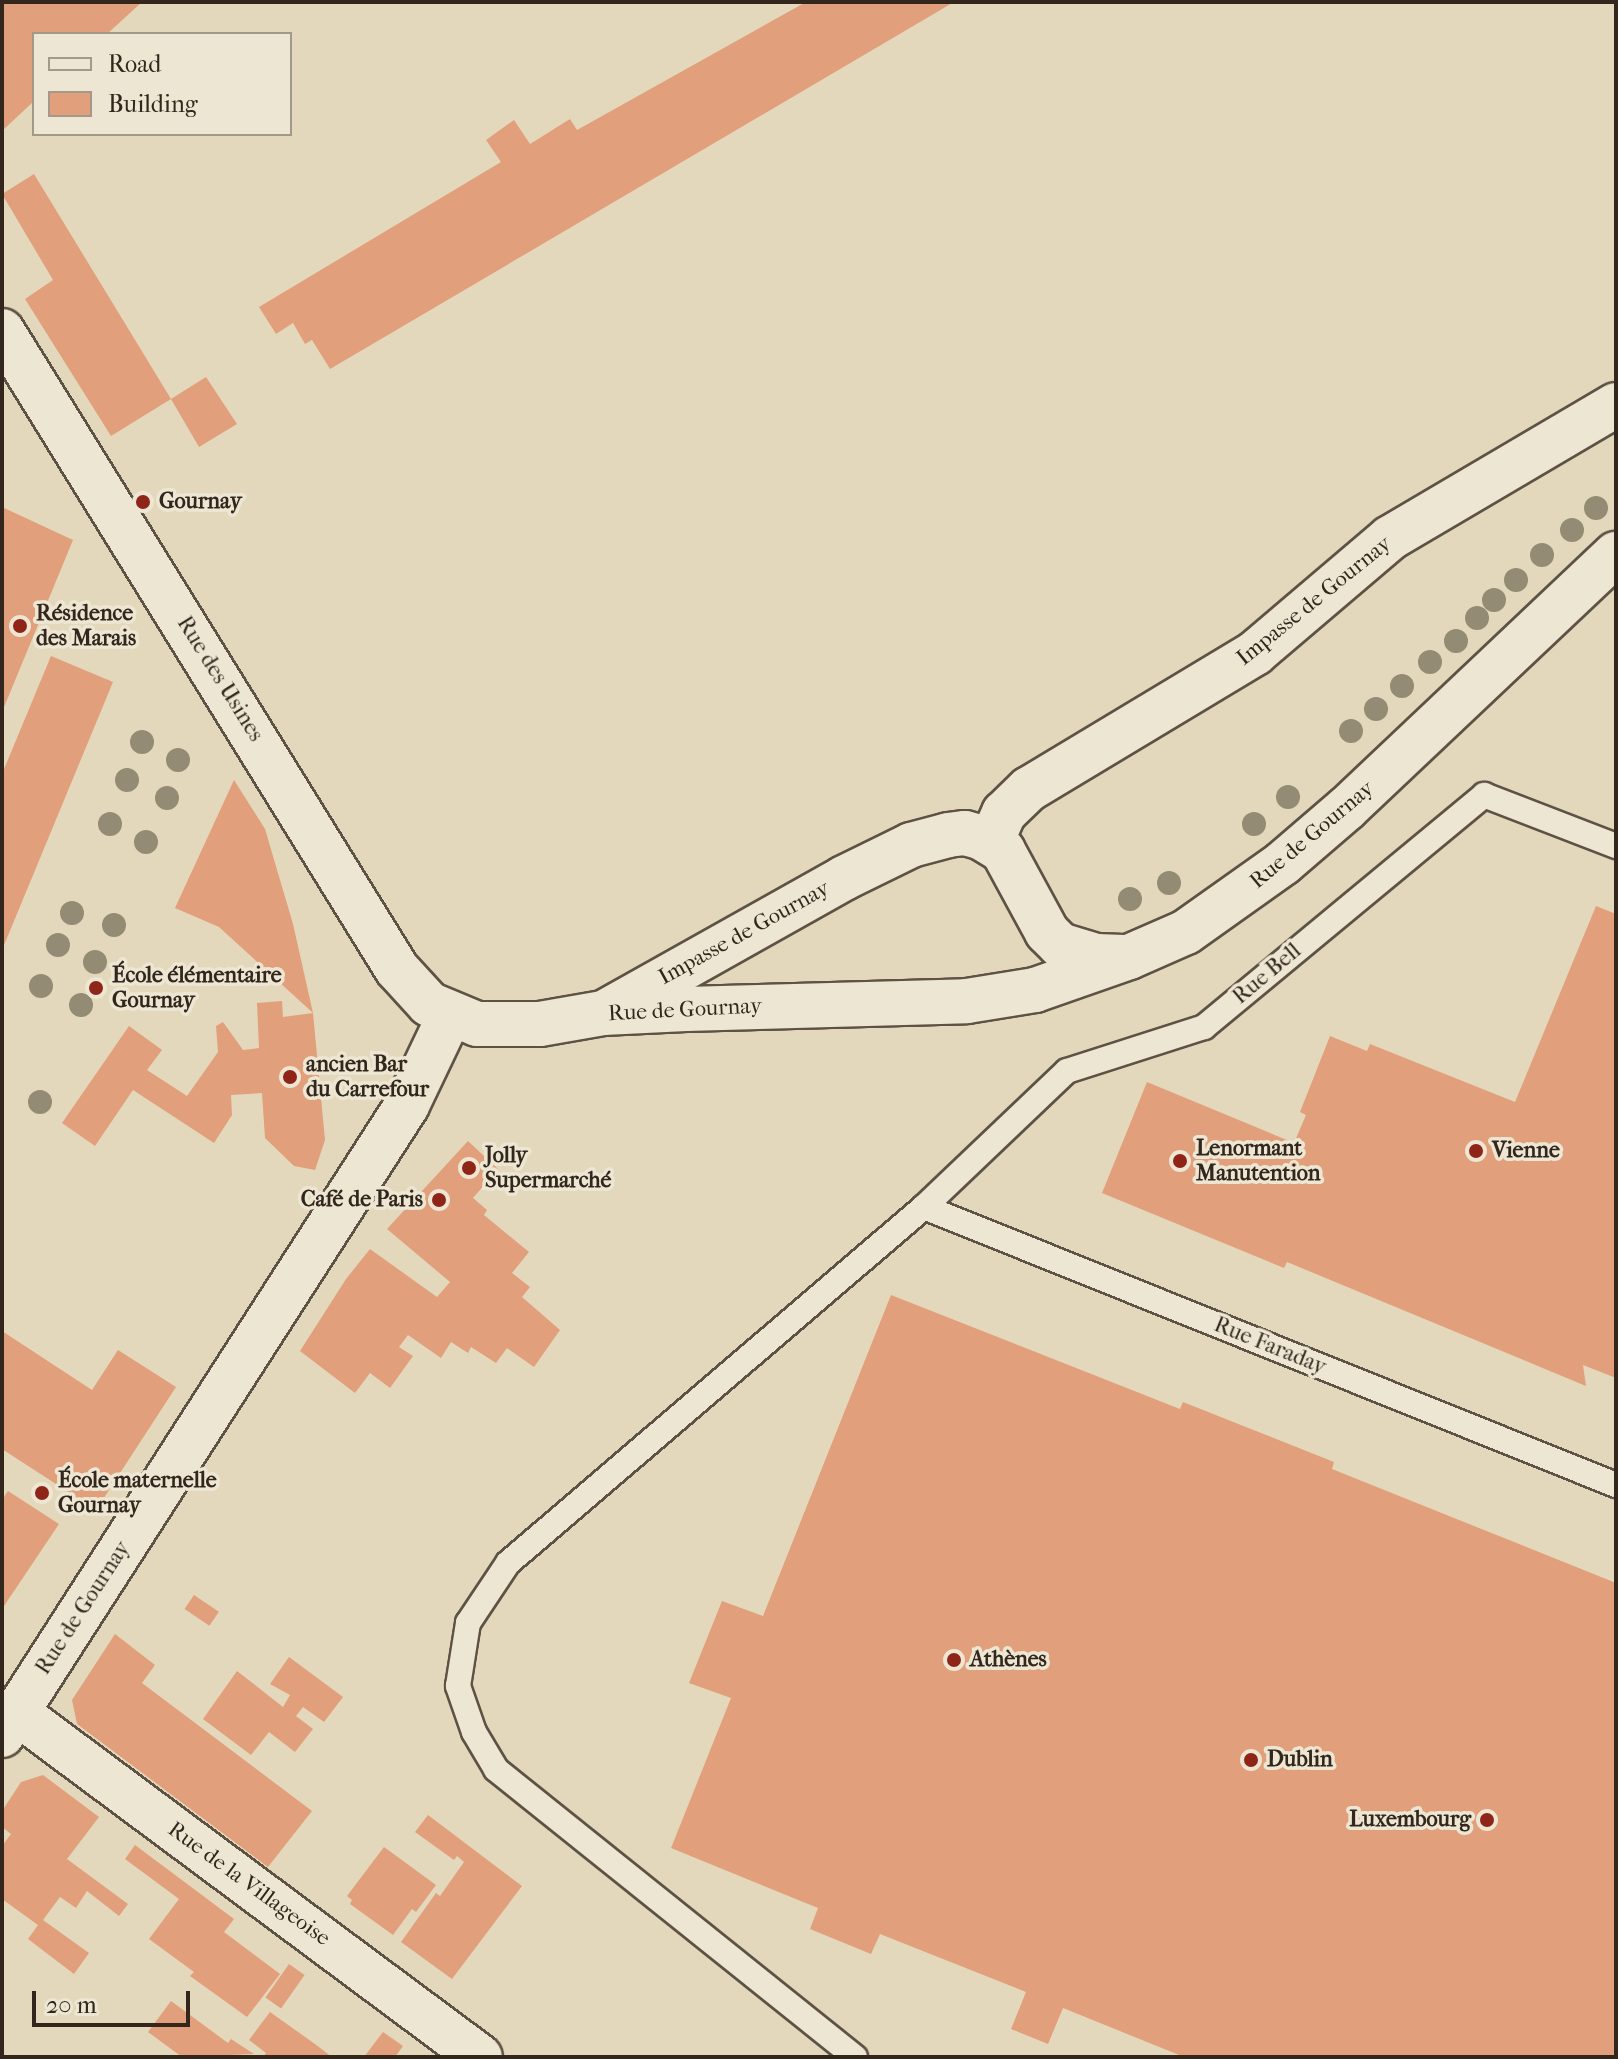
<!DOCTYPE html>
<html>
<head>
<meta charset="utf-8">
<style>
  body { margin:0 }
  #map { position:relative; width:1618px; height:2059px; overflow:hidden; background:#e3d8bb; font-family:"IM FELL French Canon",serif }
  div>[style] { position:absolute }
  .building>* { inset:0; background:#e29f7b; transform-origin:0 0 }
  .roads { filter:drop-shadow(2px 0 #5e5244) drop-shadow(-2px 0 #5e5244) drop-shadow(0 2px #5e5244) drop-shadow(0 -2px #5e5244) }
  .lane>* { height:24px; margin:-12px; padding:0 12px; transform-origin:12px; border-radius:12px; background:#ede6d3 }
  .street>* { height:44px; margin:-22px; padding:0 22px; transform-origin:22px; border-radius:22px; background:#ede6d3 }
  .secondary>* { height:44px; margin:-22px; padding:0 22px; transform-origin:22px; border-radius:22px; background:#ede6d3 }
  .trees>* { width:24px; height:24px; margin:-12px; border-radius:50%; background:#948b74 }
  .dots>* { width:22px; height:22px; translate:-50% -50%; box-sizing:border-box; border:4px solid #ede6d3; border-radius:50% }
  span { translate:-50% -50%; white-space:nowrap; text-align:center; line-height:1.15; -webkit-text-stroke:7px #ede6d3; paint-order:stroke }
  .poi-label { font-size:22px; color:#32261d; font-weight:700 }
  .left { translate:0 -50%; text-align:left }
  .right { translate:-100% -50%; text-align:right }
  .street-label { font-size:22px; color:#32261d }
  .frame { position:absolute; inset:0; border:4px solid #32261d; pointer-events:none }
  .legend { position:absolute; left:32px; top:32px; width:260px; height:104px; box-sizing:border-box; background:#ede6d3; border:2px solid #a2998a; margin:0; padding:10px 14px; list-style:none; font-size:24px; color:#32261d }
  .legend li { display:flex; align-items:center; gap:16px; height:40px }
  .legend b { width:40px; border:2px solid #a2998a }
  .scale { position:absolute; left:32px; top:1991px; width:158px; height:36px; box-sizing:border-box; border:4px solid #32261d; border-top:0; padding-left:10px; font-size:24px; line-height:28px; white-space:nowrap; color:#32261d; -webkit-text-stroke:6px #ede6d3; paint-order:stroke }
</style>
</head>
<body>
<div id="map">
  <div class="building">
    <i style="clip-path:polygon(2px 2px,142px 2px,107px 34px,34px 34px,34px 101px,2px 131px)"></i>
    <i style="clip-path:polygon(806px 2px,954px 2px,330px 369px,312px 340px,305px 344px,293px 323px,276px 334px,259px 307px,501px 162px,486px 140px,514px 120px,530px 144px,570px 119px,577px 130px)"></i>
    <i style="clip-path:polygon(34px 174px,171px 399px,206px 377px,237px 424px,199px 447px,171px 399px,111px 436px,25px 299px,53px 280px,2px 194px)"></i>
    <i style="clip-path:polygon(2px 507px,73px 540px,2px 712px)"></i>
    <i style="clip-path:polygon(51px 656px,113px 682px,2px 950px,2px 774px)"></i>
    <i style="clip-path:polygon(234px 780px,265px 829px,293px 924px,313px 1013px,219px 927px,175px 908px)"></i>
    <i style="clip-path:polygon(1596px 906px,1616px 914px,1616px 1378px,1583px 1365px,1586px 1386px,1287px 1262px,1284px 1268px,1102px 1193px,1147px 1082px,1294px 1143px,1306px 1115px,1300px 1112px,1330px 1036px,1367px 1051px,1370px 1044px,1515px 1102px)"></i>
    <i style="clip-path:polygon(282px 1001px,283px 1017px,313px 1013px,325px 1140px,315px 1170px,294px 1166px,265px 1138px,262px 1093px,231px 1095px,232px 1115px,214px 1143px,133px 1090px,95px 1146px,62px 1123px,129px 1026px,162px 1050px,147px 1070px,187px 1096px,218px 1052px,216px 1026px,223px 1022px,243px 1050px,259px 1048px,257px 1003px)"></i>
    <i style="clip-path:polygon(468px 1141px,498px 1169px,473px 1198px,487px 1210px,484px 1215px,529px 1252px,512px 1273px,530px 1287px,522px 1297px,560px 1330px,534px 1367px,507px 1348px,496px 1363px,471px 1347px,468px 1353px,451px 1342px,441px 1358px,408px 1335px,399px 1347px,413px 1356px,390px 1388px,370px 1373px,355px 1393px,300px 1351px,346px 1279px,370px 1249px,437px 1297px,450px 1282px,387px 1229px)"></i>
    <i style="clip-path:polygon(891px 1295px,1180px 1409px,1183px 1402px,1256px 1431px,1334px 1462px,1332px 1469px,1616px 1583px,1616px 2057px,1184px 2057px,1063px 2008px,1048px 2044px,1011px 2029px,1026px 1992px,880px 1934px,871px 1954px,810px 1929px,818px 1908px,671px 1848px,731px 1698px,689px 1683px,722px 1601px,763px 1616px)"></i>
    <i style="clip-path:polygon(2px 1331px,92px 1390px,118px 1350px,176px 1387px,96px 1510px,2px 1449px)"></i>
    <i style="clip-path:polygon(8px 1491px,59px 1524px,2px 1609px,2px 1500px)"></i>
    <i style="left:194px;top:1595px;width:30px;height:17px;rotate:34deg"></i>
    <i style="clip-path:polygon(115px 1634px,155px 1665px,142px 1683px,312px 1811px,268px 1867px,77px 1724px,72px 1700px)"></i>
    <i style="clip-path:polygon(289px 1657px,343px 1697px,324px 1722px,303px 1707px,296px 1716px,313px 1729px,295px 1752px,269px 1732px,251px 1755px,203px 1719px,237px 1671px,283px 1707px,290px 1695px,270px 1684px)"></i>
    <i style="clip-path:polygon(43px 1775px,99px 1817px,67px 1859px,128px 1904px,119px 1916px,87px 1891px,76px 1908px,60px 1897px,43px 1920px,89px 1953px,74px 1974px,28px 1939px,38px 1925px,2px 1899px,2px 1846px,11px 1834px,2px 1827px,2px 1811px,21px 1782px)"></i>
    <i style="clip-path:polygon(428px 1815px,522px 1886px,452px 1979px,401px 1942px,436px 1893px,440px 1896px,464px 1862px,457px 1856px,454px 1860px,415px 1832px)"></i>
    <i style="clip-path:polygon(135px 1845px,234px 1919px,224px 1932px,280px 1974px,247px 2017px,190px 1976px,194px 1972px,149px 1939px,179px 1899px,125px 1859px)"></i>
    <i style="clip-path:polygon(384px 1847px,436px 1885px,416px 1912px,412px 1909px,393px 1935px,350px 1904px,352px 1900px,347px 1896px)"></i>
    <i style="left:289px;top:1964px;width:19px;height:41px;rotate:35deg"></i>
    <i style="clip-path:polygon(171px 2001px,228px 2043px,231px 2039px,254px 2054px,182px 2057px,148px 2032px)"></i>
    <i style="clip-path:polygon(270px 2012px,315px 2044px,332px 2057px,263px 2057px,266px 2053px,249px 2040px)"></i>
    <i style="clip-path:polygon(383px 2032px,403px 2046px,395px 2057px,364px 2057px)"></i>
  </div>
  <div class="roads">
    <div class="lane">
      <i style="left:924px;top:1207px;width:746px;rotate:21.89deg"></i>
      <i style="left:855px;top:2057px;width:460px;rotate:-141.3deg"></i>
      <i style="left:496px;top:1769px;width:43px;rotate:-120.7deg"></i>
      <i style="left:474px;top:1732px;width:49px;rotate:-109.2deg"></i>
      <i style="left:458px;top:1686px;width:64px;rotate:-81deg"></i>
      <i style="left:468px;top:1623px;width:72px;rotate:-56.3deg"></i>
      <i style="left:508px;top:1563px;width:548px;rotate:-40.56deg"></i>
      <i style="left:924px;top:1207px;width:197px;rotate:-43.6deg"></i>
      <i style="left:1067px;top:1071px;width:144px;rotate:-17.8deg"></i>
      <i style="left:1204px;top:1027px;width:364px;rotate:-39.6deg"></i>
      <i style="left:1484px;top:795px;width:142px;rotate:21.1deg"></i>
    </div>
    <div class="street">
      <i style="left:991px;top:842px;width:32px;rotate:-66deg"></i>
      <i style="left:1004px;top:813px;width:35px;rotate:-44deg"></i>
      <i style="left:1029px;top:789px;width:264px;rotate:-31deg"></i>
      <i style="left:1255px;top:653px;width:177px;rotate:-40.4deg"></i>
      <i style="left:1390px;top:538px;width:262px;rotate:-30.5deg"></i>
      <i style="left:16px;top:1712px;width:578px;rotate:36.63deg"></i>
      <i style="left:2px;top:1735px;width:749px;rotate:-57.26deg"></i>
      <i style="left:407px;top:1105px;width:100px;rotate:-64.5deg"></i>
    </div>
    <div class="secondary">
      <i style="left:2px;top:331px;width:750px;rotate:58.24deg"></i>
      <i style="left:397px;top:969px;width:47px;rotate:47.6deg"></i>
      <i style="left:429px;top:1004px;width:52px;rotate:22.6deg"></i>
      <i style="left:477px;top:1024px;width:63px"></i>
      <i style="left:540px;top:1024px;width:64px;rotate:-9.9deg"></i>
      <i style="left:603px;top:1013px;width:83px;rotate:-2.8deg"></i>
      <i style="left:686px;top:1009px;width:281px;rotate:-1.6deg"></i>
      <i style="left:967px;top:1001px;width:69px;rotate:-9.2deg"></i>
      <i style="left:1035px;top:990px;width:100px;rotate:-19.3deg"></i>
      <i style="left:1129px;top:957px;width:62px;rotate:-23.7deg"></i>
      <i style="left:1186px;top:932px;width:119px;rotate:-35.4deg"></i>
      <i style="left:1283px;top:863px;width:84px;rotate:-40.7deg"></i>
      <i style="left:1347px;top:808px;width:370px;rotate:-43.4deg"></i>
      <i style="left:609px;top:1010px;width:270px;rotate:-29.3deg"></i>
      <i style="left:844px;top:878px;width:75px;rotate:-26.2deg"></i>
      <i style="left:911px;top:845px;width:38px;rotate:-15deg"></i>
      <i style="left:948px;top:835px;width:17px;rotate:-7deg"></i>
      <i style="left:965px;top:833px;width:16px;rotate:15deg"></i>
      <i style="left:980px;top:837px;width:27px;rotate:31deg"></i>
      <i style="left:1003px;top:851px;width:92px;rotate:61.5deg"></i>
      <i style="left:1047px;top:932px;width:18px;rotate:45deg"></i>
      <i style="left:1060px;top:945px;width:38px;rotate:17deg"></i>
      <i style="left:1096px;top:956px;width:28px;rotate:2deg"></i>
    </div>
  </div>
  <div class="trees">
    <i style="left:1596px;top:508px"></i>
    <i style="left:1572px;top:530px"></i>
    <i style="left:1542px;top:555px"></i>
    <i style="left:1516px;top:580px"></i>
    <i style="left:1494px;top:600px"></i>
    <i style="left:1477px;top:618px"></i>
    <i style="left:1456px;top:641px"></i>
    <i style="left:1430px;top:662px"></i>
    <i style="left:1402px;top:686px"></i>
    <i style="left:1376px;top:709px"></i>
    <i style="left:1351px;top:731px"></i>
    <i style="left:142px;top:742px"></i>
    <i style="left:178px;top:760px"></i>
    <i style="left:127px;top:780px"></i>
    <i style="left:1288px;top:797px"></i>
    <i style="left:167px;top:798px"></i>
    <i style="left:110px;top:824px"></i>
    <i style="left:1254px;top:824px"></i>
    <i style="left:146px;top:842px"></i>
    <i style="left:1169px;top:883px"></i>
    <i style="left:1130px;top:899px"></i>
    <i style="left:72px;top:913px"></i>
    <i style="left:114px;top:925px"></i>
    <i style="left:58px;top:945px"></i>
    <i style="left:95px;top:962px"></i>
    <i style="left:41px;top:986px"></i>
    <i style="left:81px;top:1005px"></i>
    <i style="left:40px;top:1102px"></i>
  </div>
  <div class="dots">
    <i style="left:143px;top:502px;background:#8f2418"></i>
    <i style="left:20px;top:626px;background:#8f2418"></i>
    <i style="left:96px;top:988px;background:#8f2418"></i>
    <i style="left:290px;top:1077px;background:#8f2418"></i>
    <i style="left:1476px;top:1151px;background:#8f2418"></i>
    <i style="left:1180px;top:1161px;background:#8f2418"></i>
    <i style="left:469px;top:1168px;background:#8f2418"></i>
    <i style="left:439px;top:1200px;background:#8f2418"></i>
    <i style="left:42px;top:1493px;background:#8f2418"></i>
    <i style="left:954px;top:1660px;background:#8f2418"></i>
    <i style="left:1251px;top:1760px;background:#8f2418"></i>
    <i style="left:1487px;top:1820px;background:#8f2418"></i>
  </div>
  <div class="poi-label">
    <span class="left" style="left:159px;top:502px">Gournay</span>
    <span class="left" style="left:36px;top:626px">Résidence<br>des Marais</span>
    <span class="left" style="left:112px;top:988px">École élémentaire<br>Gournay</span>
    <span class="left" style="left:306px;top:1077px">ancien Bar<br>du Carrefour</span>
    <span class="left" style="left:1196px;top:1161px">Lenormant<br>Manutention</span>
    <span class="left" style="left:1492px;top:1151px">Vienne</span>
    <span class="left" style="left:485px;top:1168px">Jolly<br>Supermarché</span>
    <span class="right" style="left:423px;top:1200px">Café de Paris</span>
    <span class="left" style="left:58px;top:1493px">École maternelle<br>Gournay</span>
    <span class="left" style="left:970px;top:1660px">Athènes</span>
    <span class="left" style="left:1267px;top:1760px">Dublin</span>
    <span class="right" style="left:1471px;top:1820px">Luxembourg</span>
  </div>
  <div class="street-label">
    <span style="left:1314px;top:601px;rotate:-39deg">Impasse de Gournay</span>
    <span style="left:220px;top:679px;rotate:58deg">Rue des Usines</span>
    <span style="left:1312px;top:835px;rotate:-40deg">Rue de Gournay</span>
    <span style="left:744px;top:933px;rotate:-29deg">Impasse de Gournay</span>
    <span style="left:1267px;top:974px;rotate:-40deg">Rue Bell</span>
    <span style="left:685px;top:1010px;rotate:-3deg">Rue de Gournay</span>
    <span style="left:1270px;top:1346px;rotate:22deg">Rue Faraday</span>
    <span style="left:83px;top:1608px;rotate:-57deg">Rue de Gournay</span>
    <span style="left:249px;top:1884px;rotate:36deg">Rue de la Villageoise</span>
  </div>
  <div class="frame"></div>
  <ul class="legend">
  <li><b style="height:10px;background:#ede6d3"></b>Road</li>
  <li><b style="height:22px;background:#e29f7b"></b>Building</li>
  </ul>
  <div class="scale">20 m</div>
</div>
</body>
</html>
